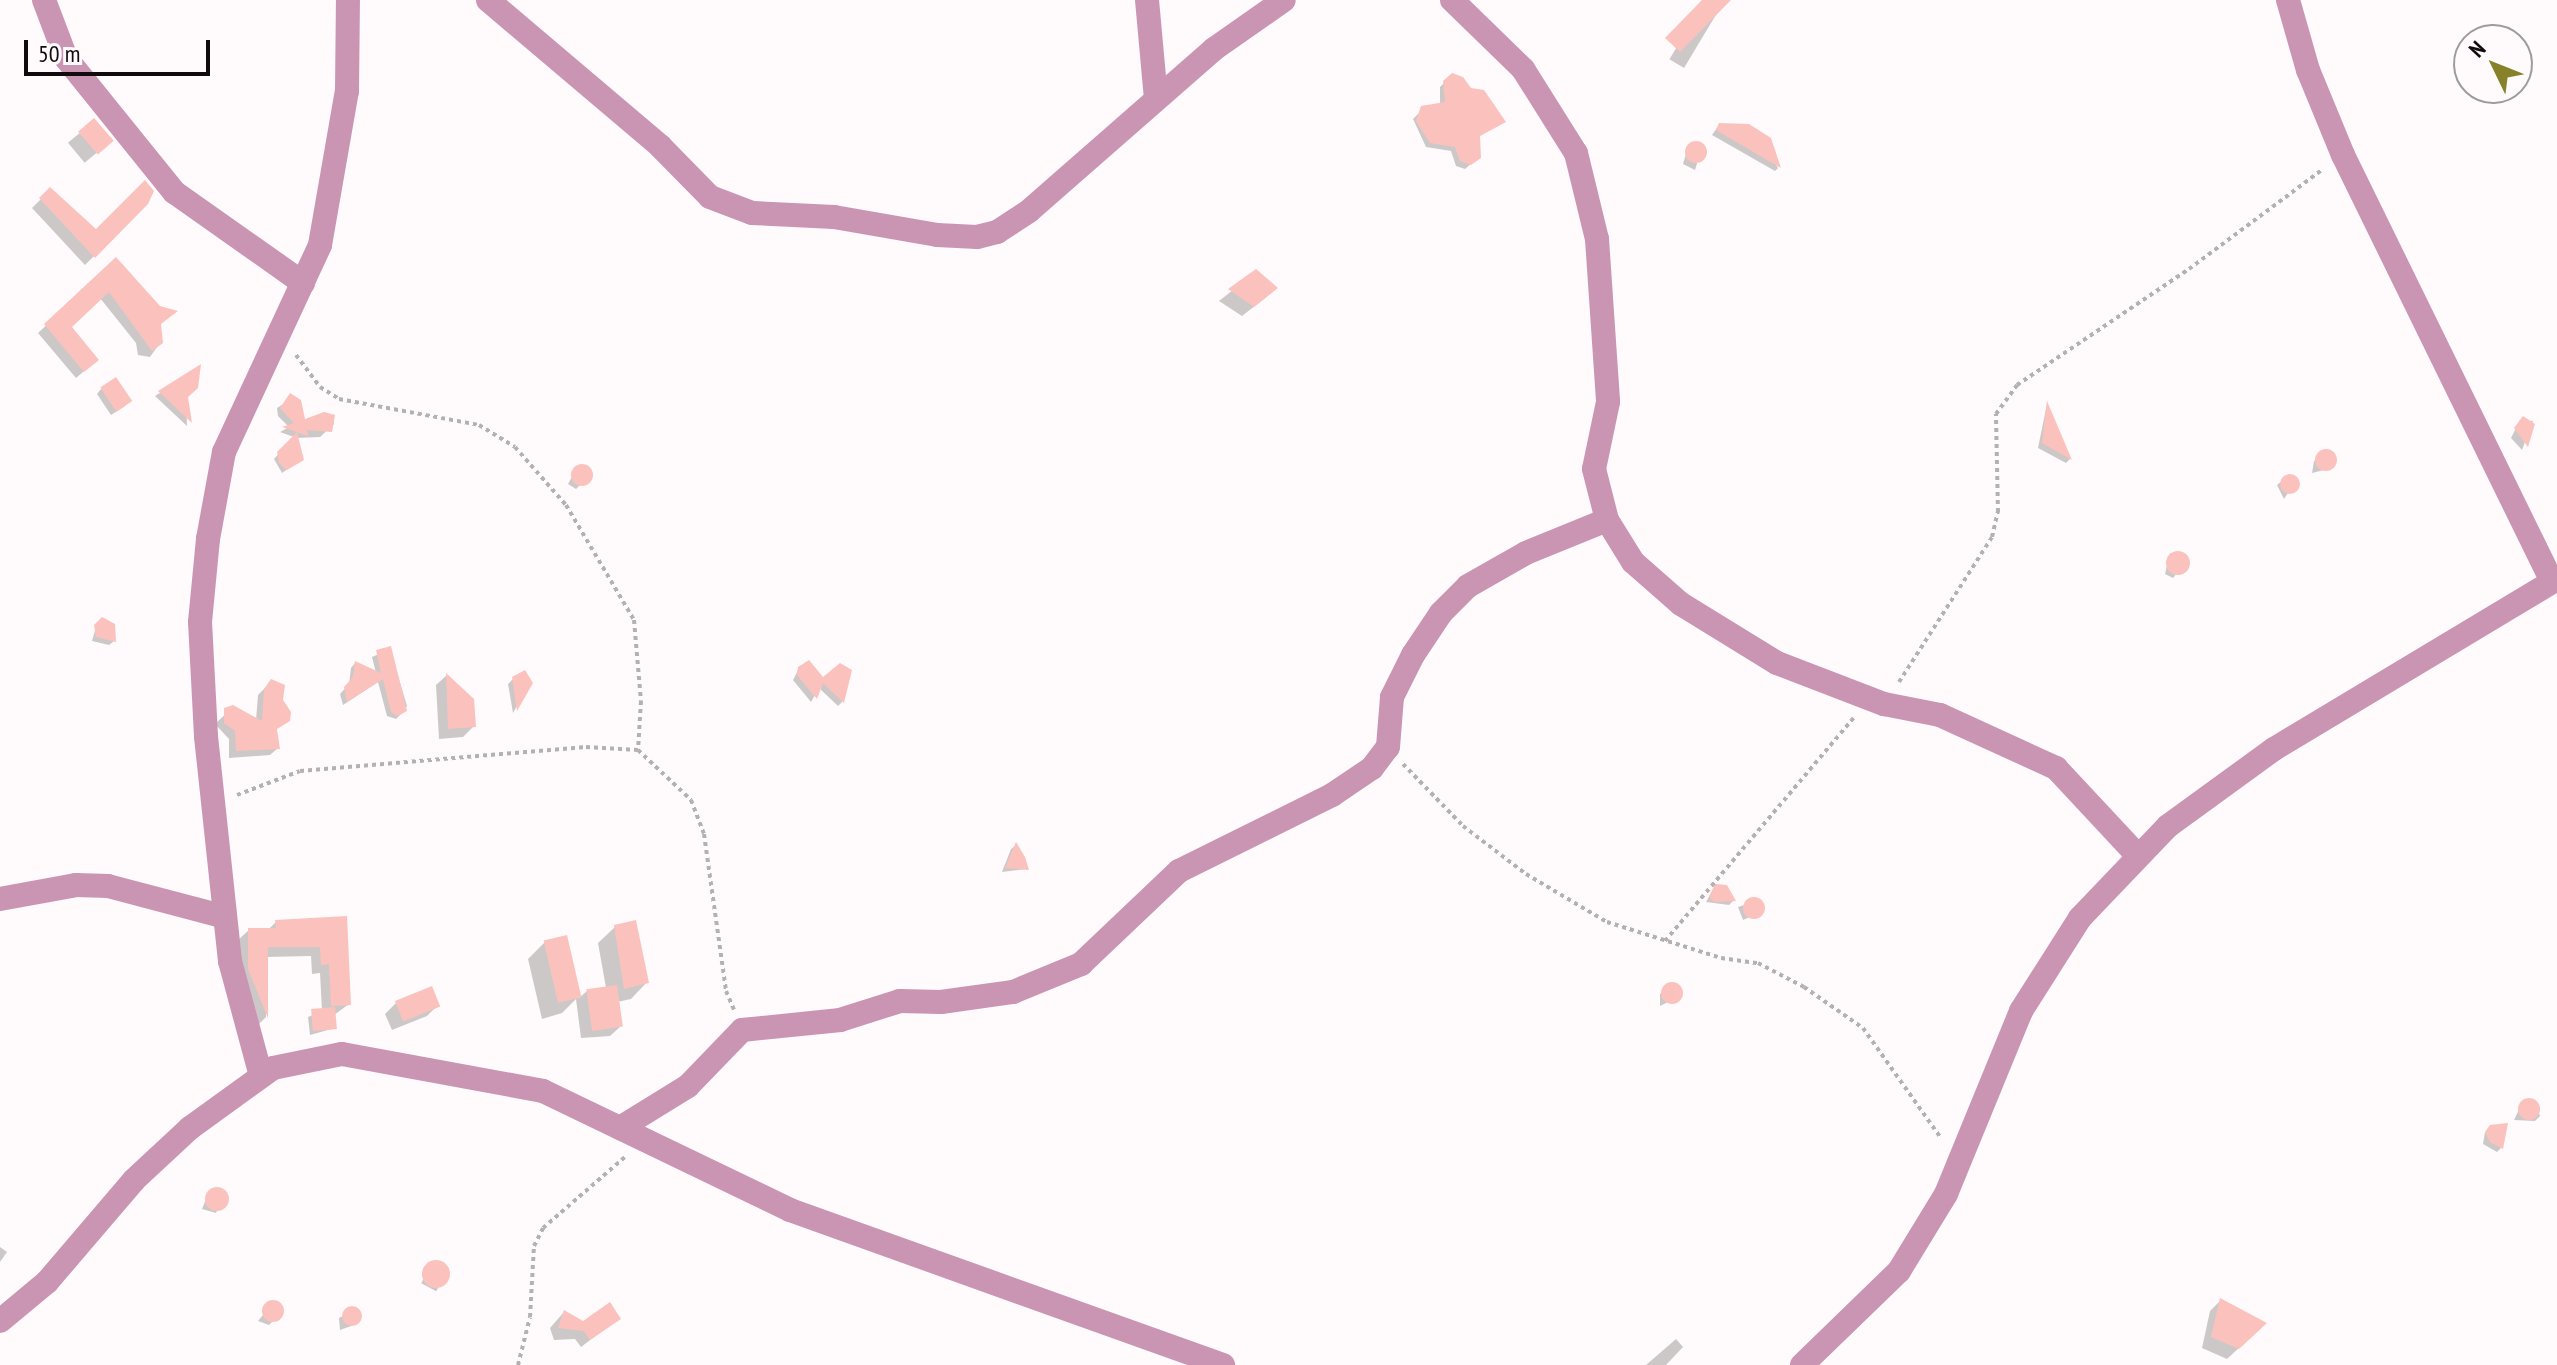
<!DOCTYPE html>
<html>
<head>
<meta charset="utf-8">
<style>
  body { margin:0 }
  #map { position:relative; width:2557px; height:1365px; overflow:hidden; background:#fffafb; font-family:"PT Sans Narrow",sans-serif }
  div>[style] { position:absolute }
  .shadow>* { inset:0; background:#0003; transform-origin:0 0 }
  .building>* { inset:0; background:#fbc2bd; transform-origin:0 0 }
  .round { border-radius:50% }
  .path>* { height:4px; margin-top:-2px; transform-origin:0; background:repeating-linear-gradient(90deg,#b5b0b1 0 4px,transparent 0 8px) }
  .minor>* { height:24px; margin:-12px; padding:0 12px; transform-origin:12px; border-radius:12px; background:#ca94b3 }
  span { translate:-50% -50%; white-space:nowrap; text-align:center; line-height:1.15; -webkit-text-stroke:6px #fffafb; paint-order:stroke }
  .north { position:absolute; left:2453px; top:24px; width:80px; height:80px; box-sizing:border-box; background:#fffafb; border:2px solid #a09a9c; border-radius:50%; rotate:313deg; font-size:22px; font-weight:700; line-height:32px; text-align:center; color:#120b0d }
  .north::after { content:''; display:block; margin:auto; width:28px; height:36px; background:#87822a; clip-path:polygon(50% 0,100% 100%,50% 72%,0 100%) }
  .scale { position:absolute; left:24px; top:40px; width:186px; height:36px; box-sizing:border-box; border:4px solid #120b0d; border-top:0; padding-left:10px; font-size:24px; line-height:28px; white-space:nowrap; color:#120b0d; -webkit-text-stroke:6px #fffafb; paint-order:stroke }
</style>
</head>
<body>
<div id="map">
  <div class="shadow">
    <i style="left:1705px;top:0;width:17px;height:69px;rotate:31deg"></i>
    <i style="clip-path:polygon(1445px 82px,1470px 90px,1503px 122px,1478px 137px,1473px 162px,1465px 169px,1456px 166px,1451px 151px,1426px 147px,1413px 119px,1426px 106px,1440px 105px,1440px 87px)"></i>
    <i style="left:94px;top:121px;width:26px;height:34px;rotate:50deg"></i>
    <i style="clip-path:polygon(1719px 125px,1771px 156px,1778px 168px,1775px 171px,1712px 135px)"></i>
    <i style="clip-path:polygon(1703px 144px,1695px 170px,1683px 164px,1688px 147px)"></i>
    <i style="clip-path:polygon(50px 190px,96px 232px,147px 203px,85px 265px,32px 208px)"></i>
    <i style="clip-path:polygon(116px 260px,159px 308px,175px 312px,159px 325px,162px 340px,150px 357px,138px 355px,136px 343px,100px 298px,70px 327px,89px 367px,76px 378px,38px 333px)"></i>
    <i style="clip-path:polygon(1256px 272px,1276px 288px,1265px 298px,1242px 316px,1219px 301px)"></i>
    <i style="clip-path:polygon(199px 368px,186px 397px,187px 426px,155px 396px)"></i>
    <i style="clip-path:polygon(101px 389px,125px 406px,111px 415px,97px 394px)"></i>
    <i style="clip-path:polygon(294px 397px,303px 422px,333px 417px,334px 424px,320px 437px,296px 438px,302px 459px,282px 473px,274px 459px,294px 437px,280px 432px,289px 427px,278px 416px,277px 408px)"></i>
    <i style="clip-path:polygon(2047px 404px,2070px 459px,2066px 463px,2038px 448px)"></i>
    <i style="clip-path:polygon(2520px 420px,2533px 421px,2522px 450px,2511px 438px)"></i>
    <i style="clip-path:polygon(2328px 452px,2334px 460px,2332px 468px,2312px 473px,2314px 461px)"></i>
    <i style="clip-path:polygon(577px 468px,593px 473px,576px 489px,568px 484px)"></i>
    <i style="clip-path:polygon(2288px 476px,2298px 478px,2284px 499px,2277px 485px)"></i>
    <i style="clip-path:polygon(2170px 553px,2187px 560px,2173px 578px,2165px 574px)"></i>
    <i style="clip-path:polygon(96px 627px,114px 641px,109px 645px,92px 641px)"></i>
    <i style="clip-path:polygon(390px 649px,407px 706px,401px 714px,396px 719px,387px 716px,378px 682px,343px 705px,340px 694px,349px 684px,351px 668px,355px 663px,376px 673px,372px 657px)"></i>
    <i style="clip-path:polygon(799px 668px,823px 679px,849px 671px,842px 702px,838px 706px,819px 688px,811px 702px,793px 680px)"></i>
    <i style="clip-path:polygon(446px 676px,472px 700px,474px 726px,463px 737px,439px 739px,436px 685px)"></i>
    <i style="clip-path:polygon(513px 679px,530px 683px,513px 713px,508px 684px)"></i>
    <i style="clip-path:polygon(266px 687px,278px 748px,270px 755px,229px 758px,229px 739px,215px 724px,233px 707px,256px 720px,258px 695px)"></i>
    <i style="clip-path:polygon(1015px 846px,1026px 869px,1002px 872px,1011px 849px)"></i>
    <i style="clip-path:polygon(1715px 886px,1734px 900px,1729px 905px,1706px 902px)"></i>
    <i style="clip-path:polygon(1757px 901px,1762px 912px,1743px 920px,1738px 907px)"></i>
    <i style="clip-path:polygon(345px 918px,349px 1004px,334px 1015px,335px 1028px,310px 1035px,308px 1017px,322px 1011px,320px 973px,312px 974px,311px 956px,266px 957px,266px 1017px,257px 1026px,238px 980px,238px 940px,249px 930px,268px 930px,276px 922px)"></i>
    <i style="clip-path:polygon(615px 927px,647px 982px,631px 999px,617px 1002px,621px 1026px,610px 1036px,581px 1038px,576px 999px,562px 1013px,542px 1019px,528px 959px,545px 942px,565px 938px,579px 998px,587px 991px,606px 988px,598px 943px)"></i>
    <i style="clip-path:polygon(1674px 983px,1680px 996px,1660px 1006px,1660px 994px)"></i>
    <i style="clip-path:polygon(431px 989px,438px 1005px,427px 1016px,392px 1030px,385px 1014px,396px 1003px)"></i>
    <i style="clip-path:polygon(2522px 1103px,2535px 1103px,2540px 1116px,2535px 1121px,2514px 1120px)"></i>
    <i style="clip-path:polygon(2485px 1132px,2501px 1148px,2497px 1152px,2483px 1144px)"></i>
    <i style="clip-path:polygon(209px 1192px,225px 1193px,216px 1213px,202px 1209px)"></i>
    <i style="clip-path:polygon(0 1247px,7px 1252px,0 1262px)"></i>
    <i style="left:432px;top:1263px;width:17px;height:23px;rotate:28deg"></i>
    <i style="clip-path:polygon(2220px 1301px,2254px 1334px,2227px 1359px,2202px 1348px,2210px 1311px)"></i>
    <i style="clip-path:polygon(273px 1303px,280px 1304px,274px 1320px,269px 1325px,258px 1321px)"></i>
    <i style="clip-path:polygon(358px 1308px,357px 1324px,340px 1330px,339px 1318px)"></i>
    <i style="clip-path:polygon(564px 1312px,583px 1323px,618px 1319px,581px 1347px,575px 1339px,554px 1340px,550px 1328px)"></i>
    <i style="clip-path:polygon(1676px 1339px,1683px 1347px,1666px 1365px,1646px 1365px)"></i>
  </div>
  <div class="building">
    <i style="clip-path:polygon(1702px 0,1731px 0,1680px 52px,1665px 38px)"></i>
    <i style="clip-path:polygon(1452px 73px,1463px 77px,1471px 88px,1484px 90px,1506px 122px,1480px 136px,1481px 158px,1471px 165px,1460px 161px,1455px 147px,1430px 143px,1416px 121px,1421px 106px,1445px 102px,1443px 81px)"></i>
    <i style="left:94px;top:118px;width:30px;height:21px;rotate:49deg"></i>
    <i style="clip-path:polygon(1719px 123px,1749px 124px,1771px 138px,1781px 168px,1716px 130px)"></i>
    <i class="round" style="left:1685px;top:141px;width:22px;height:22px"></i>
    <i style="clip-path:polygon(145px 180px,154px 191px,148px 204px,95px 258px,39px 198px,50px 187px,96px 229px)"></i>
    <i style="clip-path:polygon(116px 257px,160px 306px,178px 311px,161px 324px,163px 343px,152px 351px,109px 292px,72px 327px,99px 360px,84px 372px,44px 324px)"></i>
    <i style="clip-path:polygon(1256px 269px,1278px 288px,1254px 307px,1228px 289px)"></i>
    <i style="clip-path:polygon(201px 364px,198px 388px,188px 397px,192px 423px,158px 391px)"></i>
    <i style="left:116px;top:377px;width:29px;height:19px;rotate:56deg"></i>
    <i style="clip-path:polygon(290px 393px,301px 400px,305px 419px,324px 412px,335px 415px,332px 432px,307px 430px,308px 436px,282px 427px,294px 423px,280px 408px)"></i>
    <i style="clip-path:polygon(2047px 401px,2072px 460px,2042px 443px)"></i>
    <i style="clip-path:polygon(2523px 416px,2535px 424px,2528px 447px,2514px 428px)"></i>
    <i style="clip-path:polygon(297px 432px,304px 460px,287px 470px,279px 463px,277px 452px)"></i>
    <i class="round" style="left:2315px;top:449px;width:22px;height:22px"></i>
    <i class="round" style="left:571px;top:464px;width:22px;height:22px"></i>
    <i class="round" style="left:2280px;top:474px;width:20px;height:20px"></i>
    <i class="round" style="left:2166px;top:551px;width:24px;height:24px"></i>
    <i style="clip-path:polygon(102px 617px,115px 624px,116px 642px,96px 637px,94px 625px)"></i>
    <i style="clip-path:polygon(391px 646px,407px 711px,398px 716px,391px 712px,383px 679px,347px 702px,344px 687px,353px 677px,355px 661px,381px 673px,376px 650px)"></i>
    <i style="clip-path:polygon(809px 660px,823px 677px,840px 663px,852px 670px,844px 703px,823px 683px,817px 699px,797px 675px,798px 667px)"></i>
    <i style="clip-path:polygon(525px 670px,533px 683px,517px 711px,512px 677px)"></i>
    <i style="clip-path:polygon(446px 673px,474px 699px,476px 727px,448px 729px)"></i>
    <i style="clip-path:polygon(271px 679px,285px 685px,283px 700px,291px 712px,290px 721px,277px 729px,280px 749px,236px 751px,235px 731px,224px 723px,224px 708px,233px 705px,262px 721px,264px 689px)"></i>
    <i style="clip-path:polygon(1016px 842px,1025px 857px,1029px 870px,1005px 868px)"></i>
    <i style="clip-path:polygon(1715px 884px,1727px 885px,1736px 901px,1714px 902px,1709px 897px)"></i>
    <i class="round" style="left:1743px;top:897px;width:22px;height:22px"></i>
    <i style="clip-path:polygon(347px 916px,351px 1005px,331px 1006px,329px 964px,321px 965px,320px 947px,268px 947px,268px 1018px,248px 969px,248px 928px,276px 928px,275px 920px)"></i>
    <i style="clip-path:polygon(636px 920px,649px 983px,624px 989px,614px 925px)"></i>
    <i style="left:567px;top:935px;width:64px;height:24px;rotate:77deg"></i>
    <i class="round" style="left:1661px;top:982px;width:22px;height:22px"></i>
    <i style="left:617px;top:985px;width:42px;height:31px;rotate:82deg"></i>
    <i style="left:432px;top:986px;width:22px;height:40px;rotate:68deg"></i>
    <i style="left:335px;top:1007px;width:22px;height:24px;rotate:85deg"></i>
    <i class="round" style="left:2518px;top:1098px;width:22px;height:22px"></i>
    <i style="clip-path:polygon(2508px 1123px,2503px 1149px,2490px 1142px,2485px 1132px,2490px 1125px)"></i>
    <i class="round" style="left:205px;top:1187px;width:24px;height:24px"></i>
    <i class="round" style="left:422px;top:1260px;width:28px;height:28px"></i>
    <i style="clip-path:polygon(2220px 1298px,2267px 1323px,2239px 1349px,2211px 1337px)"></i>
    <i class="round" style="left:262px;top:1300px;width:22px;height:22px"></i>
    <i style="clip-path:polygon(610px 1302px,621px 1319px,590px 1340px,584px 1331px,558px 1328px,564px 1310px,583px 1321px)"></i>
    <i class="round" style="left:342px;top:1306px;width:20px;height:20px"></i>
  </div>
  <div class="path">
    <i style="left:296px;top:355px;width:40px;rotate:53deg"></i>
    <i style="left:320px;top:387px;width:22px;rotate:32deg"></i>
    <i style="left:339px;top:399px;width:142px;rotate:10.5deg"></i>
    <i style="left:479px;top:425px;width:42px;rotate:31.4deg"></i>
    <i style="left:515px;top:447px;width:77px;rotate:48.7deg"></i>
    <i style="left:566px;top:505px;width:134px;rotate:59.4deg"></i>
    <i style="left:634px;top:620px;width:81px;rotate:85.1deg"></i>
    <i style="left:641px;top:701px;width:49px;rotate:93.5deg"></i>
    <i style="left:1899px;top:682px;width:172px;rotate:-57.3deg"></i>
    <i style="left:1992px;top:537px;width:26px;rotate:-77deg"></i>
    <i style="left:1998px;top:512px;width:98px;rotate:-91.2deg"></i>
    <i style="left:1996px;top:414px;width:36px;rotate:-54deg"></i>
    <i style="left:2017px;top:385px;width:207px;rotate:-34deg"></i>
    <i style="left:2189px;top:269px;width:167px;rotate:-36.7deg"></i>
    <i style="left:1403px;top:764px;width:86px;rotate:45.9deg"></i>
    <i style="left:1463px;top:826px;width:79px;rotate:37.3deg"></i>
    <i style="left:1526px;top:874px;width:94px;rotate:30.7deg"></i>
    <i style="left:1607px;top:922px;width:120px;rotate:17.5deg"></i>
    <i style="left:1721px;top:958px;width:37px;rotate:8deg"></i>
    <i style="left:1758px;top:963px;width:52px;rotate:27.6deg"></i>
    <i style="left:1804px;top:987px;width:72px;rotate:34.8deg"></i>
    <i style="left:1863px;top:1028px;width:135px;rotate:54.7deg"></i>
    <i style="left:237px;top:795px;width:67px;rotate:-20.9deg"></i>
    <i style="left:300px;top:771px;width:287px;rotate:-4.8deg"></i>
    <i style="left:586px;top:747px;width:52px;rotate:3.3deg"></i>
    <i style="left:638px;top:750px;width:73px;rotate:43.3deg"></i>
    <i style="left:691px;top:800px;width:36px;rotate:69deg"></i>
    <i style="left:704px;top:834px;width:159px;rotate:82deg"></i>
    <i style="left:726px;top:991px;width:21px;rotate:67deg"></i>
    <i style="left:1665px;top:941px;width:294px;rotate:-49.8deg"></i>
    <i style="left:518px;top:1365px;width:49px;rotate:-76deg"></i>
    <i style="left:530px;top:1317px;width:71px;rotate:-86.8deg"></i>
    <i style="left:534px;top:1246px;width:20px;rotate:-63deg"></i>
    <i style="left:543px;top:1228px;width:108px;rotate:-40.9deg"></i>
  </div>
  <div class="minor">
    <i style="left:44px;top:0;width:62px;rotate:69.2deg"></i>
    <i style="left:66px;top:58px;width:172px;rotate:51.1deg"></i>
    <i style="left:174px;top:192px;width:158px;rotate:35.2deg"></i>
    <i style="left:488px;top:0;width:226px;rotate:40.3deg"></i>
    <i style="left:660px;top:146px;width:71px;rotate:45.6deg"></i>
    <i style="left:710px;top:197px;width:45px;rotate:20.9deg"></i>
    <i style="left:752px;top:213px;width:82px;rotate:2.8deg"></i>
    <i style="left:834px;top:217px;width:105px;rotate:9.9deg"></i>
    <i style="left:937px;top:235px;width:40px;rotate:2.9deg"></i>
    <i style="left:977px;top:237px;width:21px;rotate:-14deg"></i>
    <i style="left:997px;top:232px;width:38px;rotate:-33deg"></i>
    <i style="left:1029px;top:211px;width:246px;rotate:-41.2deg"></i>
    <i style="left:1214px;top:49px;width:85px;rotate:-35deg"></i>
    <i style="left:1147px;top:0;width:98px;rotate:84.8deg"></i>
    <i style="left:1452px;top:0;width:99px;rotate:44.2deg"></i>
    <i style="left:1523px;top:69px;width:99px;rotate:57.8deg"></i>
    <i style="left:1576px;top:153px;width:89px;rotate:76.3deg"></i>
    <i style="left:1597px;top:239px;width:163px;rotate:86.1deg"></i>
    <i style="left:1608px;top:402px;width:68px;rotate:101.8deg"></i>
    <i style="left:1594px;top:469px;width:53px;rotate:75.7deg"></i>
    <i style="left:1607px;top:520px;width:49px;rotate:58.2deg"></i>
    <i style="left:1633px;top:562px;width:64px;rotate:41.2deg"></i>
    <i style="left:1681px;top:604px;width:113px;rotate:31.6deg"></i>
    <i style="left:1777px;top:663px;width:115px;rotate:21deg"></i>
    <i style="left:1884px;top:704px;width:57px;rotate:11.1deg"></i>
    <i style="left:1940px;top:715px;width:128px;rotate:24.6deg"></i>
    <i style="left:2056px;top:768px;width:120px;rotate:47deg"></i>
    <i style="left:2288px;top:0;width:73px;rotate:74.1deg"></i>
    <i style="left:2308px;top:70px;width:92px;rotate:67.6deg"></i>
    <i style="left:2343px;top:155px;width:475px;rotate:63.9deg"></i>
    <i style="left:0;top:899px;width:77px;rotate:-10.4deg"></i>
    <i style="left:76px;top:885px;width:32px;rotate:2deg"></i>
    <i style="left:108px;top:886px;width:121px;rotate:14.8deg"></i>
    <i style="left:261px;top:1076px;width:119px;rotate:-105.1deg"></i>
    <i style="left:230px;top:961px;width:226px;rotate:-96.1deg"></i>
    <i style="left:206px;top:736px;width:114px;rotate:-93deg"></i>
    <i style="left:200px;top:622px;width:83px;rotate:-84.5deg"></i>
    <i style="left:208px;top:539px;width:88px;rotate:-79.6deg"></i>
    <i style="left:224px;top:452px;width:228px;rotate:-65.1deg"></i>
    <i style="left:320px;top:245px;width:156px;rotate:-80.1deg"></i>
    <i style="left:347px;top:91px;width:91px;rotate:-89.4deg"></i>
    <i style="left:620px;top:1128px;width:80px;rotate:-31.7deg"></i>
    <i style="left:688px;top:1086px;width:78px;rotate:-46deg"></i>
    <i style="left:742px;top:1030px;width:99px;rotate:-5.8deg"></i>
    <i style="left:840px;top:1020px;width:63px;rotate:-17.6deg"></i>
    <i style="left:900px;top:1001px;width:41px;rotate:1.4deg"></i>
    <i style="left:941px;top:1002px;width:73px;rotate:-7.9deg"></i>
    <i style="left:1013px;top:992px;width:74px;rotate:-22.4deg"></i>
    <i style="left:1081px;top:964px;width:135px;rotate:-43.5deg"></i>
    <i style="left:1179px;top:871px;width:171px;rotate:-26.4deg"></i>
    <i style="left:1332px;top:795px;width:48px;rotate:-34deg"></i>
    <i style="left:1372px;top:768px;width:26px;rotate:-53deg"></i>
    <i style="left:1388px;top:747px;width:50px;rotate:-85.4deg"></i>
    <i style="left:1392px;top:697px;width:47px;rotate:-63.4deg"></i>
    <i style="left:1413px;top:655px;width:50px;rotate:-56.3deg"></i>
    <i style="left:1441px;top:613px;width:38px;rotate:-45deg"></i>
    <i style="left:1468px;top:586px;width:67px;rotate:-29.6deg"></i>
    <i style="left:1526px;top:553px;width:87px;rotate:-22.2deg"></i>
    <i style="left:0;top:1321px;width:61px;rotate:-39.7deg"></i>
    <i style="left:47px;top:1282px;width:134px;rotate:-49.5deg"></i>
    <i style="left:134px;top:1180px;width:76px;rotate:-42.9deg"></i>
    <i style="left:190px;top:1128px;width:102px;rotate:-35.9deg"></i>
    <i style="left:273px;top:1068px;width:70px;rotate:-11.5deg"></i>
    <i style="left:342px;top:1054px;width:204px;rotate:10.4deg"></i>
    <i style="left:543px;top:1091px;width:274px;rotate:25.7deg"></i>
    <i style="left:790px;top:1210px;width:460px;rotate:19.7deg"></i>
    <i style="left:1802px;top:1365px;width:135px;rotate:-44.1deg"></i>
    <i style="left:1899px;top:1271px;width:90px;rotate:-58.6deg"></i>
    <i style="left:1946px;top:1194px;width:198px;rotate:-67.7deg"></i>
    <i style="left:2021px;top:1011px;width:110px;rotate:-57.6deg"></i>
    <i style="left:2080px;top:918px;width:127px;rotate:-46.3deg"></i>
    <i style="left:2168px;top:826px;width:131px;rotate:-36deg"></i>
    <i style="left:2274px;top:749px;width:330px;rotate:-31deg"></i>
  </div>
  <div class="north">N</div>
  <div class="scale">50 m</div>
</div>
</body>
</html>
